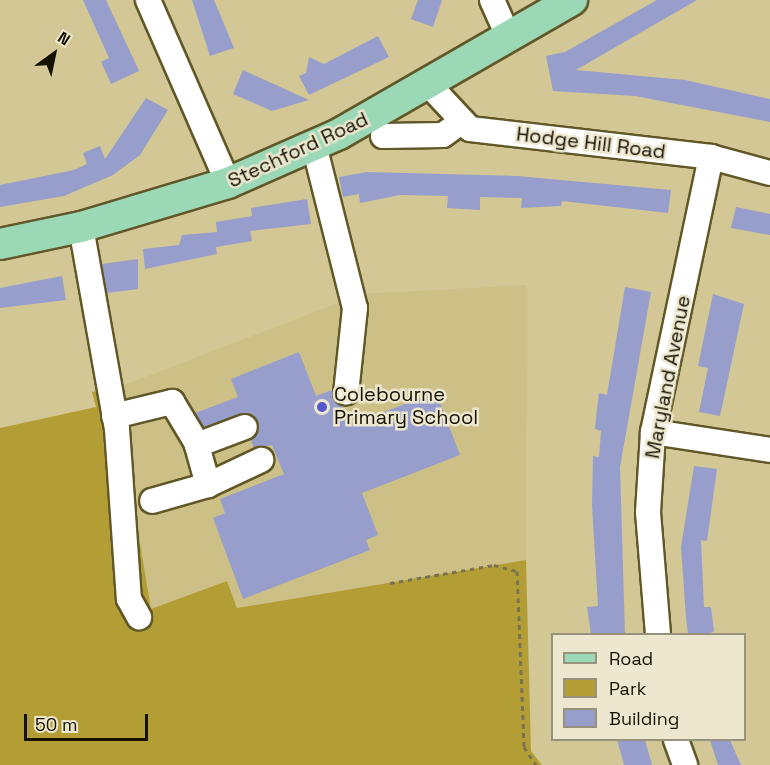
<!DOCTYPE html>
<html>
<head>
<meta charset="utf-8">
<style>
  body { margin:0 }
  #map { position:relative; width:770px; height:765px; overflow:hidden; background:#d2c795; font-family:"Space Grotesk",sans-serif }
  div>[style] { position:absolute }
  .built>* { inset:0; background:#ccc086 }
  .green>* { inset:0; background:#b39e36 }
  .building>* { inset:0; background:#979ecc }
  .path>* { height:3px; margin-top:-1.5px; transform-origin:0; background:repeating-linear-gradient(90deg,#7a7250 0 4.5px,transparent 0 9px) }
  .roads { filter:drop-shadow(2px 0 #615727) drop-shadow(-2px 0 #615727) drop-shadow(0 2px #615727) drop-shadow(0 -2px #615727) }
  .minor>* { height:24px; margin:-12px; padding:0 12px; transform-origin:12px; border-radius:12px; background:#fff }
  .major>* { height:30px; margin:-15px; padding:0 15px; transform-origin:15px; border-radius:15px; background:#9ad8b6 }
  .dots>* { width:16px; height:16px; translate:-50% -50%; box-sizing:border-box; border:3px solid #ece7ce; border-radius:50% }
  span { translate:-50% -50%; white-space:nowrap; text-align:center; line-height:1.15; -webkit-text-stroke:5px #ece7ce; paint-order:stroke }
  .street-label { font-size:20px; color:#161201 }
  .poi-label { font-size:20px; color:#161201 }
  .left { translate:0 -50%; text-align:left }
  .legend { position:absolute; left:551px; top:633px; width:195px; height:108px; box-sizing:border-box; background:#ece7ce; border:2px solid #96927c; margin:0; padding:8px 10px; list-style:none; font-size:18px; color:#161201 }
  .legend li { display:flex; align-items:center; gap:12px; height:30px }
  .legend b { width:30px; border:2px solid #96927c }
  .north { position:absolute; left:24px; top:24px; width:60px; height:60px; -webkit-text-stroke:4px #ece7ce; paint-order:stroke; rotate:33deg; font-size:16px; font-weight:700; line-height:24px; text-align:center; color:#161201 }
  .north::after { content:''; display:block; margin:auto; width:21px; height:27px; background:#161201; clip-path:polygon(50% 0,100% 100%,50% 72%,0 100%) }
  .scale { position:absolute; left:24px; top:714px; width:124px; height:27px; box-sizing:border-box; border:3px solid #161201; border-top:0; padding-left:8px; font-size:18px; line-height:21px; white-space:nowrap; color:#161201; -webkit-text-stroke:4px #ece7ce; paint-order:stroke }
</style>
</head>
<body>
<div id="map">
  <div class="built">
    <i style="clip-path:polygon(527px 285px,526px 560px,237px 608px,227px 581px,151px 609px,114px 389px,362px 294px)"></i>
  </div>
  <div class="green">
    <i style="clip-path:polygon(108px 389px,120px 424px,151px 609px,227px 581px,237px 608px,526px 560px,531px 751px,542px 765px,0 765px,0 428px,96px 407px,92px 392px)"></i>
  </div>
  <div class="building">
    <i style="clip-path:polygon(83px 0,106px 0,139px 71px,111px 84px,101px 62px,109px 58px)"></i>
    <i style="clip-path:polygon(192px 0,214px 0,234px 48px,210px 56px)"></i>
    <i style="clip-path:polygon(418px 0,442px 0,433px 27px,411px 19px)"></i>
    <i style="clip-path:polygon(657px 0,697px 0,576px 70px,685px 80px,770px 99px,770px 122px,635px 96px,553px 91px,546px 56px,565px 52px)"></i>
    <i style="clip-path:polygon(378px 36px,389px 57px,309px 95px,299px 76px,306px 73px,309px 57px,324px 64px)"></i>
    <i style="clip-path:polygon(243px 70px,309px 100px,272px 111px,233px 94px)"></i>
    <i style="clip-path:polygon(146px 98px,168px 110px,140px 155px,113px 175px,64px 196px,0 207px,0 185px,74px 170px,87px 164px,83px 153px,100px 146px,105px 159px)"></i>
    <i style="clip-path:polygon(367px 172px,517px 176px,671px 190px,668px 213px,562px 201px,561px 206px,521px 208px,522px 198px,480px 197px,480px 210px,447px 208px,448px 196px,400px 195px,360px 203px,359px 194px,343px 197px,339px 177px)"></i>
    <i style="clip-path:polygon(307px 199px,311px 224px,250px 231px,252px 241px,216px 247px,217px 254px,145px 269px,143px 249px,179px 245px,182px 235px,217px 232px,216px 222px,252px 216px,251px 208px)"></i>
    <i style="clip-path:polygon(736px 207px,770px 214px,770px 235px,731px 228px)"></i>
    <i style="clip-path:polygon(138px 259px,138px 289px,107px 293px,102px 264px)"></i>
    <i style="clip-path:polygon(62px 276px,66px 300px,0 308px,0 288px)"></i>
    <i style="clip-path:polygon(625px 287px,651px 292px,620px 467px,625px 634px,591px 634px,587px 607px,598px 606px,592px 505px,593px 456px,599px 457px,601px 431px,595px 429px,597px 409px,599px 393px,607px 395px)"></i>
    <i style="clip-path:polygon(713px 294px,744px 304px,720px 416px,699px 412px,708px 368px,698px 366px)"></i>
    <i style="clip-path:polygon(299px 352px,316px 396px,332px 390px,353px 424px,436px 392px,460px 455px,362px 493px,378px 535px,366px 540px,370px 550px,243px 599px,213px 518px,225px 513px,220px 499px,284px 474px,272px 445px,254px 448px,251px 440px,259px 429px,254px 416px,241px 414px,204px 427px,195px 413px,238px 397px,231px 379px)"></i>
    <i style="clip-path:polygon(694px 466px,717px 469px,707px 541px,701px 540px,704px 607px,711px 607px,714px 631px,709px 634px,688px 634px,686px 618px,681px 547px)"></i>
    <i style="clip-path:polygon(617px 740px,645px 740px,652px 765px,624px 765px)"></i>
    <i style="clip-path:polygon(710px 740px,730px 740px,741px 765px,718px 765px)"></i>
  </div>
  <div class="path">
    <i style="left:390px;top:583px;width:106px;rotate:-9.8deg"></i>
    <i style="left:494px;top:565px;width:24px;rotate:15deg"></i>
    <i style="left:517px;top:571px;width:176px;rotate:87.7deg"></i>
    <i style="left:524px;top:747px;width:22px;rotate:56deg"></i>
  </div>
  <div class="roads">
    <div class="minor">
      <i style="left:148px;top:0;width:200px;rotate:66.4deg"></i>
      <i style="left:492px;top:0;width:42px;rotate:65.9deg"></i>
      <i style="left:429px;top:85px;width:60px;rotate:47deg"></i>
      <i style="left:470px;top:129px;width:243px;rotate:6.6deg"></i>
      <i style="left:711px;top:157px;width:61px;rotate:15.2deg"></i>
      <i style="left:383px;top:136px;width:60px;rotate:-1deg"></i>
      <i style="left:443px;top:135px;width:24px;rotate:-36deg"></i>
      <i style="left:314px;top:145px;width:168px;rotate:75.9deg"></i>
      <i style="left:355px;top:308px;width:85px;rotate:96deg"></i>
      <i style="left:81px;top:227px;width:205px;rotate:79.9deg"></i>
      <i style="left:117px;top:429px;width:170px;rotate:86deg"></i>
      <i style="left:129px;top:599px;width:21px;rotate:61deg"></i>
      <i style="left:114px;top:416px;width:60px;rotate:-13.6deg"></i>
      <i style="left:172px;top:402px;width:47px;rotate:59deg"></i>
      <i style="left:196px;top:442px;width:45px;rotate:74.4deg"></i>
      <i style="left:208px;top:485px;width:58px;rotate:164.1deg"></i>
      <i style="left:653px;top:432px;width:118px;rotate:8.7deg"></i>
      <i style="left:197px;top:445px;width:51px;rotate:-20.6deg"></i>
      <i style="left:208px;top:485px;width:59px;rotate:-25.3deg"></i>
      <i style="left:658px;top:634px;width:122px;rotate:-94.7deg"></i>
      <i style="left:648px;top:512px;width:80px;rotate:-86.4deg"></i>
      <i style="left:653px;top:432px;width:281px;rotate:-78.1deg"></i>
      <i style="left:676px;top:740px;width:27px;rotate:70deg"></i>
    </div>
    <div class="major">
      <i style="left:0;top:244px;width:83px;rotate:-11.9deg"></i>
      <i style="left:81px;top:227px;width:153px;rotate:-16.7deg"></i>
      <i style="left:228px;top:183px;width:121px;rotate:-23.8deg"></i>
      <i style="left:339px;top:134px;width:269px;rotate:-29.9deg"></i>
    </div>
  </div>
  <div class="dots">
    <i style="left:322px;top:407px;background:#5657cf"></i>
  </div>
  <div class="street-label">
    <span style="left:591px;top:143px;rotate:7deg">Hodge Hill Road</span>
    <span style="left:298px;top:150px;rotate:-25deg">Stechford Road</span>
    <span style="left:668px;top:377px;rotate:-79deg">Maryland Avenue</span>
  </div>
  <div class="poi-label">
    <span class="left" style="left:334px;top:406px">Colebourne<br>Primary School</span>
  </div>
  <ul class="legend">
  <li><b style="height:8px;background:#9ad8b6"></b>Road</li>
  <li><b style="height:16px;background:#b39e36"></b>Park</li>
  <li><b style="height:16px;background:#979ecc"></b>Building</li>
  </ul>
  <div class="north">N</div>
  <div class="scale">50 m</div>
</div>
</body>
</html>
